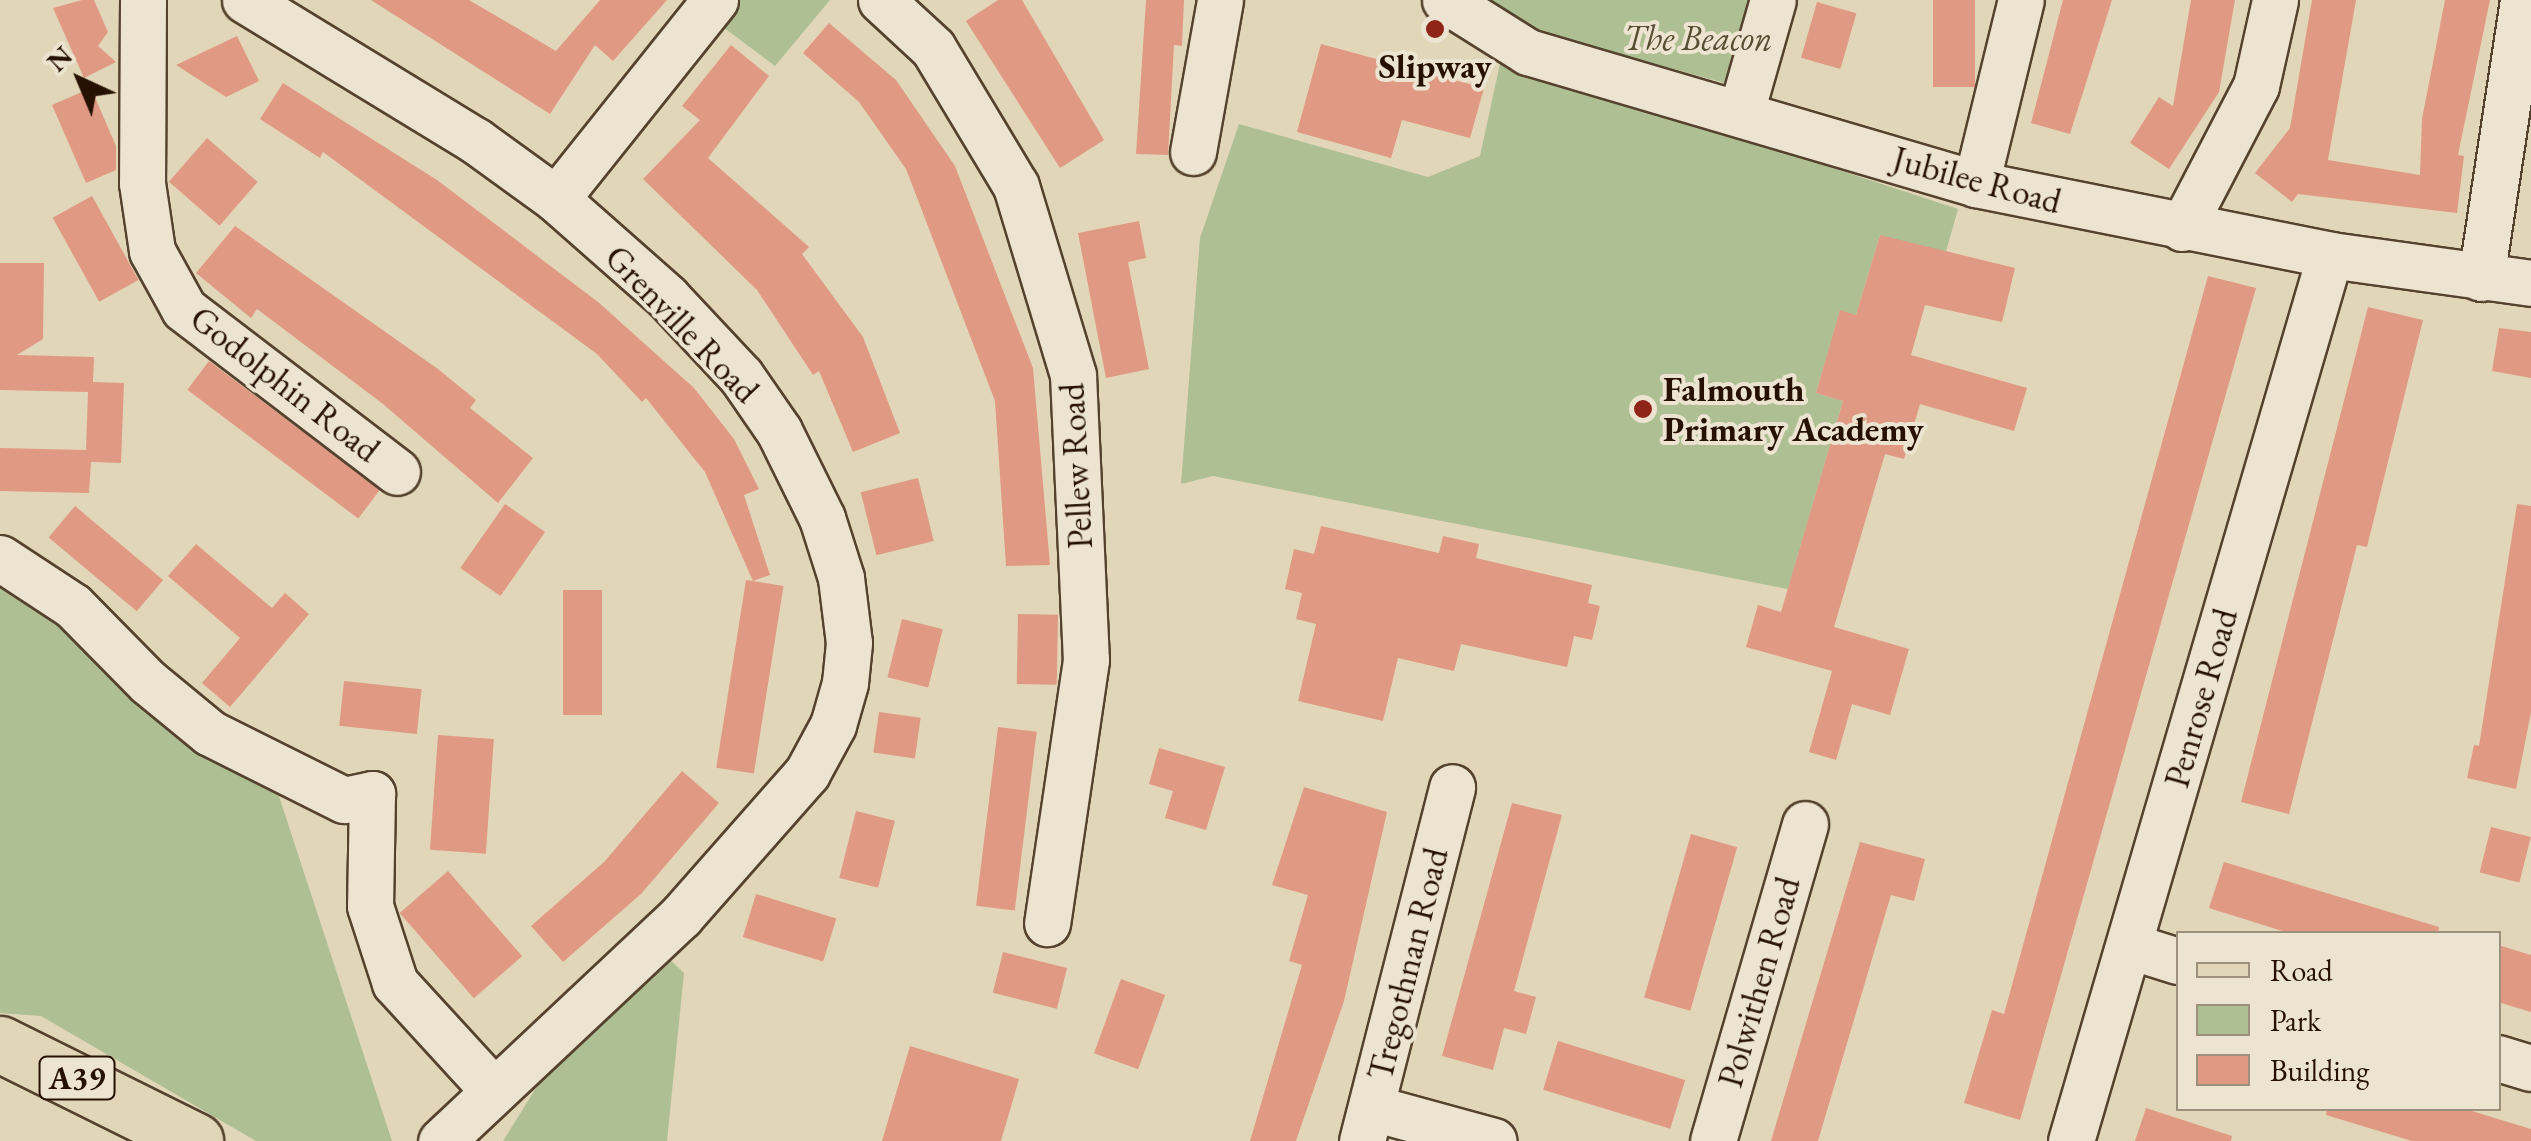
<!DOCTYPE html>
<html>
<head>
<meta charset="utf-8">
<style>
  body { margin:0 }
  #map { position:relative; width:2531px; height:1141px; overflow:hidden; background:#e2d6b8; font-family:"EB Garamond",serif }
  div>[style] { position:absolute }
  .green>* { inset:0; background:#adbf93 }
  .building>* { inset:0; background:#e09a83; transform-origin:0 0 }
  .roads { filter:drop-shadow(2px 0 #55422e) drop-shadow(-2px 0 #55422e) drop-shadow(0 2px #55422e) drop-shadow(0 -2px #55422e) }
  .minor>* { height:45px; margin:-22.5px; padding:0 22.5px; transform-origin:22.5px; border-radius:22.5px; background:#ece4d1 }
  .major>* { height:55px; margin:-27.5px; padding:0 27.5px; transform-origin:27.5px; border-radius:27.5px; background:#e2d6b8 }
  .dots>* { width:28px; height:28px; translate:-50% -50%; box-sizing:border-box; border:5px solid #ece4d1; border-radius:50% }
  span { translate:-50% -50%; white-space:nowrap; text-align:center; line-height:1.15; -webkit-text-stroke:8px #ece4d1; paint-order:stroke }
  .shield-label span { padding:2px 8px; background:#ece4d1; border:2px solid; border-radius:8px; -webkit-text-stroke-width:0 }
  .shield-label { font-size:32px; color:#261100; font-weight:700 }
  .park-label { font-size:35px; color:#554e33; font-style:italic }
  .poi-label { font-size:35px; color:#261100; font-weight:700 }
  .left { translate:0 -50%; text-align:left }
  .street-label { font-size:35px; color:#261100 }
  .legend { position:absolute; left:2176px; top:931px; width:325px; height:180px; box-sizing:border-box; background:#ece4d1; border:2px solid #9d907d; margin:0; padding:12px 18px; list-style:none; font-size:30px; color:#261100 }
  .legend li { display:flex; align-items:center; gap:20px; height:50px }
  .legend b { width:50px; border:2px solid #9d907d }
  .north { position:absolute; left:30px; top:30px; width:100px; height:100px; -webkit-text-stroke:8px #ece4d1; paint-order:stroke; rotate:316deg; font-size:28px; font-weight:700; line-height:40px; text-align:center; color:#261100 }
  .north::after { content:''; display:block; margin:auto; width:35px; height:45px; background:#261100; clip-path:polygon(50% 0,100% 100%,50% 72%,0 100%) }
</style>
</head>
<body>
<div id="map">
  <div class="green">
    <i style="clip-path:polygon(687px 0,830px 0,775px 66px)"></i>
    <i style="clip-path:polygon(1486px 0,1753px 0,1729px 84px,1543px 34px)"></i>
    <i style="clip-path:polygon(1501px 59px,1958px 209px,1945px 255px,1880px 235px,1856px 315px,1840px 311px,1816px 393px,1843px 401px,1788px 589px,1213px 476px,1181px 484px,1200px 238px,1239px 124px,1428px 177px,1480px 156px)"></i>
    <i style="clip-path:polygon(0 558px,273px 778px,392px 1141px,256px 1141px,41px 1016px,0 1013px)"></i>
    <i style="clip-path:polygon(663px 953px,684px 973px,667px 1141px,503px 1141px,563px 1045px)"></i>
  </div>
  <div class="building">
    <i style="clip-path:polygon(82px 0,94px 0,108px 32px,98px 46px,116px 62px,84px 78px,53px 8px)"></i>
    <i style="clip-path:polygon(371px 0,469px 0,556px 51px,600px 0,667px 0,613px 61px,595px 45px,550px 114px)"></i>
    <i style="clip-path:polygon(998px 0,1022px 0,1104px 140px,1060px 168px,966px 21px)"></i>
    <i style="clip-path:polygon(1146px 0,1184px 0,1182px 46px,1174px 45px,1168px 155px,1136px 154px)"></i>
    <i style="left:1933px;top:0;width:42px;height:87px"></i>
    <i style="clip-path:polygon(2063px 0,2112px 0,2070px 134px,2031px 123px)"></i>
    <i style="clip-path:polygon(2191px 0,2235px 0,2219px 92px,2169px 169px,2130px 143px,2159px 97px,2173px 106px)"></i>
    <i style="clip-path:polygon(2312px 0,2356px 0,2328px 160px,2420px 175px,2422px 119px,2445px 0,2490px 0,2458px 155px,2464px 156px,2457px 213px,2298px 194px,2292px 202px,2255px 173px,2290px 128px)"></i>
    <i style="left:1817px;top:2px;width:41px;height:58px;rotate:16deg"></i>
    <i style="clip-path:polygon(829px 23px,896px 80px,955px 166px,1033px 368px,1050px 565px,1006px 566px,995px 401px,906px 169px,859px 102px,803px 53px)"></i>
    <i style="clip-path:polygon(237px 36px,259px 81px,226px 97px,176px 65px)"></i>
    <i style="clip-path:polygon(1321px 44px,1484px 88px,1470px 138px,1402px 120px,1391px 158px,1297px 132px)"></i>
    <i style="clip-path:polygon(731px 45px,769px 76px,708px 158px,809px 247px,802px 254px,863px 337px,900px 433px,853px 452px,819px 371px,813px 375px,757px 290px,643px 179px,700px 120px,682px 106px)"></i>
    <i style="clip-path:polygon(283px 83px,437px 180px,598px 302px,694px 388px,734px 439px,759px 489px,744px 495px,770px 575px,753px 581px,705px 472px,646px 398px,642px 402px,597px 354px,323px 152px,320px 158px,260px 119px)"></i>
    <i style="clip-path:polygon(91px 88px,116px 146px,116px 170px,86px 183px,52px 105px)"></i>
    <i style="left:207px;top:138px;width:67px;height:58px;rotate:41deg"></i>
    <i style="left:92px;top:196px;width:96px;height:45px;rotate:61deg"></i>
    <i style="clip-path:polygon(1139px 221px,1146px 258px,1128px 262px,1149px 369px,1106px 378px,1078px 233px)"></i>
    <i style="clip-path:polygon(235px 226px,438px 369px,476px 400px,470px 408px,533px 458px,498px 503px,383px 404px,257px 309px,251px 318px,196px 273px)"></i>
    <i style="clip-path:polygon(1880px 235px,2015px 268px,2002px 322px,1925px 305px,1911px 355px,2027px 388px,2014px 431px,1920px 404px,1904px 459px,1885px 454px,1834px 627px,1909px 649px,1890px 715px,1852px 704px,1836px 760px,1809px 752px,1832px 671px,1746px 647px,1758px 605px,1781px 612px,1843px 401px,1816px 393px,1840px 310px,1856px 315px)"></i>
    <i style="clip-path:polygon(0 263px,44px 263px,43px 339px,17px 355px,94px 357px,93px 382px,124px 383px,121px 463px,91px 462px,89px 493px,0 491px,0 448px,86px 450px,88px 392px,0 390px)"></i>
    <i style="clip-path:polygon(2208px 276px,2256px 288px,2020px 1120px,1964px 1103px,1992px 1010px,2004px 1014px)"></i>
    <i style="clip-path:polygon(2368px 307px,2423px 320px,2367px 547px,2357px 545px,2289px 814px,2241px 802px)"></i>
    <i style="clip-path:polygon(2499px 328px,2531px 332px,2531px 378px,2492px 371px)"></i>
    <i style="left:209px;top:361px;width:214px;height:36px;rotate:37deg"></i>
    <i style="left:918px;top:478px;width:65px;height:59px;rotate:76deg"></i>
    <i style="left:505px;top:504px;width:49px;height:78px;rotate:35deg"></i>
    <i style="clip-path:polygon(2517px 504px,2531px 506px,2531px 712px,2516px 789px,2467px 778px,2474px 745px,2479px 746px)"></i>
    <i style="left:75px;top:506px;width:115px;height:41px;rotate:40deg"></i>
    <i style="clip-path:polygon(1321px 526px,1439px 553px,1443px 536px,1479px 544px,1476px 558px,1592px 585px,1588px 603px,1600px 606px,1592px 640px,1574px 636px,1567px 667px,1461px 644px,1454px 671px,1398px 658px,1383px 721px,1298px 701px,1316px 624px,1296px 619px,1302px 593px,1285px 589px,1294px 549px,1314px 554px)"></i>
    <i style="clip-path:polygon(196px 544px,272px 608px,285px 593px,309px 614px,230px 707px,202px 683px,240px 638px,168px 576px)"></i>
    <i style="left:746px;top:580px;width:38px;height:190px;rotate:9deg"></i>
    <i style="left:563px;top:590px;width:39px;height:125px"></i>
    <i style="left:1018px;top:614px;width:40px;height:70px;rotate:1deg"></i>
    <i style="left:902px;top:619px;width:42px;height:60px;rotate:14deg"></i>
    <i style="left:344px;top:681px;width:78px;height:45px;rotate:6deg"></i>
    <i style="left:879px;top:712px;width:42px;height:41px;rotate:8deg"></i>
    <i style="left:998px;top:727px;width:39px;height:180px;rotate:7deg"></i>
    <i style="left:438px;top:735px;width:56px;height:115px;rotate:4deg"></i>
    <i style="clip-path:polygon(1159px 748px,1225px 767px,1206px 830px,1165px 818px,1173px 791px,1149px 784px)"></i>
    <i style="clip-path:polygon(682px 771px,719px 803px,641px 894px,563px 962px,531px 926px,604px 862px)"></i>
    <i style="clip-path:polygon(1304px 787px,1387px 812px,1344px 1001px,1296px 1141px,1250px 1141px,1302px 965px,1289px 961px,1308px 895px,1272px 885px)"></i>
    <i style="clip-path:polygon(1512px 803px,1562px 815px,1514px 991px,1536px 997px,1526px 1034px,1504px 1028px,1493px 1070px,1442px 1056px)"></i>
    <i style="left:856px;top:811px;width:40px;height:69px;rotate:14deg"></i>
    <i style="left:2491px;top:827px;width:41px;height:47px;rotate:14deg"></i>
    <i style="left:1691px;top:834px;width:48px;height:170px;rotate:16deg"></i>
    <i style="clip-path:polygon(1860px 842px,1925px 859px,1914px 901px,1891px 895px,1818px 1141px,1771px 1141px)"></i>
    <i style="clip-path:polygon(2224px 862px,2439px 927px,2438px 934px,2292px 934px,2209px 908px)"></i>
    <i style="left:448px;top:871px;width:113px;height:64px;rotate:49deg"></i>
    <i style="left:756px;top:894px;width:84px;height:45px;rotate:17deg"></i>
    <i style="clip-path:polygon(2498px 945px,2531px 955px,2531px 1012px,2498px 1002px)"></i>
    <i style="left:1003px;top:952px;width:66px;height:42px;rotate:14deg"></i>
    <i style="left:1121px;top:979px;width:47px;height:79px;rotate:20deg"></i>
    <i style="left:1558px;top:1041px;width:133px;height:51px;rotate:17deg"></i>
    <i style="clip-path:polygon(910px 1046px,1019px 1079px,1001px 1141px,882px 1141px)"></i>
    <i style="clip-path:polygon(2146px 1108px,2232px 1136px,2231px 1141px,2135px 1141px)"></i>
    <i style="clip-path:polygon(2327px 1108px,2462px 1108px,2531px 1129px,2531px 1141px,2412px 1141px,2326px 1115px)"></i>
  </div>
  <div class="roads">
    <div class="minor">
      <i style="left:143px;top:0;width:183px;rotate:90.3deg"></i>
      <i style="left:142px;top:183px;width:69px;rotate:81.6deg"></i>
      <i style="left:152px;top:251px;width:66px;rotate:61.1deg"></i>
      <i style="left:184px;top:309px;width:268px;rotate:37.4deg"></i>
      <i style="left:245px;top:0;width:271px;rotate:31.4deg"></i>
      <i style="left:476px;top:141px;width:99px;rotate:35.9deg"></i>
      <i style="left:556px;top:199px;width:148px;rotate:41.4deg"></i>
      <i style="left:667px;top:297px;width:108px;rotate:46.9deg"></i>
      <i style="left:741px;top:376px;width:67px;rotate:55.4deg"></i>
      <i style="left:779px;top:431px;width:97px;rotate:63.7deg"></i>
      <i style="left:822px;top:518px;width:63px;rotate:72.4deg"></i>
      <i style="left:841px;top:578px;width:65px;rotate:83deg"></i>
      <i style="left:849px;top:643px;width:40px;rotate:95.7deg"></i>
      <i style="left:845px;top:683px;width:44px;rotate:105.9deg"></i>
      <i style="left:833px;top:725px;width:55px;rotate:118.4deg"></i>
      <i style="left:807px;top:773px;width:191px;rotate:131.4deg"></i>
      <i style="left:681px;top:916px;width:329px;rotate:136.8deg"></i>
      <i style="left:881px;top:0;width:71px;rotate:42.7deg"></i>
      <i style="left:933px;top:48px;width:161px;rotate:59deg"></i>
      <i style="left:1016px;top:186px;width:197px;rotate:73.2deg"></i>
      <i style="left:1073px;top:375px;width:285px;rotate:87.4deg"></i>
      <i style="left:1086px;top:660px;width:266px;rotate:98.4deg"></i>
      <i style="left:1445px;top:0;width:98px;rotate:32.1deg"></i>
      <i style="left:1528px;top:52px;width:467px;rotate:16.4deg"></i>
      <i style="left:1976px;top:184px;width:361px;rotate:11.3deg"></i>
      <i style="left:2330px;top:255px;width:203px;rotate:7.9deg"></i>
      <i style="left:1741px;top:112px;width:116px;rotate:-74.1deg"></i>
      <i style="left:1193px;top:152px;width:154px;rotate:-79.9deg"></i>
      <i style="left:1976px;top:184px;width:189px;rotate:-76.3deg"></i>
      <i style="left:556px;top:199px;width:255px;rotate:-51.4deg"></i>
      <i style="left:2182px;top:228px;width:160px;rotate:-62.5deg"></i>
      <i style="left:2256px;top:86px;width:88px;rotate:-77.5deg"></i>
      <i style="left:2481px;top:278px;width:281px;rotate:-81.4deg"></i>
      <i style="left:0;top:558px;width:87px;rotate:33.3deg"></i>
      <i style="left:73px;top:606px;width:107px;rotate:45.4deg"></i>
      <i style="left:148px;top:682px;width:80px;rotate:39.4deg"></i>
      <i style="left:210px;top:733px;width:150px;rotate:26.6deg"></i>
      <i style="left:344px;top:800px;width:29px;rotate:-12deg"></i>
      <i style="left:372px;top:794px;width:112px;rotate:91deg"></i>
      <i style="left:370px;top:906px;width:81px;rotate:72deg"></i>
      <i style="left:395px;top:983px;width:145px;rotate:47.5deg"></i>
      <i style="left:2130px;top:946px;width:50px;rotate:17.4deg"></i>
      <i style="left:2498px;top:1058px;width:34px;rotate:17deg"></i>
      <i style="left:1373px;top:1108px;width:125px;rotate:15.3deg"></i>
      <i style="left:1362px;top:1141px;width:365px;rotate:-75.7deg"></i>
      <i style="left:1713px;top:1141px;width:330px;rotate:-73.8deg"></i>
      <i style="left:2071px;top:1141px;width:923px;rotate:-73.71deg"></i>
    </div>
    <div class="major">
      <i style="left:0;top:1044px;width:218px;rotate:26.4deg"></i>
    </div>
  </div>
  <div class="dots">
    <i style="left:1435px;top:29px;background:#8f2418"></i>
    <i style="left:1643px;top:409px;background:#8f2418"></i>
  </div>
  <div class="shield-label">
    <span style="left:77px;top:1078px">A39</span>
  </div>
  <div class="park-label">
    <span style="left:1698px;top:38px">The Beacon</span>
  </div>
  <div class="poi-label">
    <span style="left:1435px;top:66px">Slipway</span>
    <span class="left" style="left:1663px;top:409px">Falmouth<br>Primary Academy</span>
  </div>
  <div class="street-label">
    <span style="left:1977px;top:180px;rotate:15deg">Jubilee Road</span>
    <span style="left:682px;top:324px;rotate:46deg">Grenville Road</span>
    <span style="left:285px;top:384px;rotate:38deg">Godolphin Road</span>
    <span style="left:1076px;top:466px;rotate:-93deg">Pellew Road</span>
    <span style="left:2201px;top:698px;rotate:-74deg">Penrose Road</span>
    <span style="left:1408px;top:964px;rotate:-76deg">Tregothnan Road</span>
    <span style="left:1759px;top:982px;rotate:-74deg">Polwithen Road</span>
  </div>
  <ul class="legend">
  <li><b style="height:12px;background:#e2d6b8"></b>Road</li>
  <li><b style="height:28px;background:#adbf93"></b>Park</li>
  <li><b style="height:28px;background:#e09a83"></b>Building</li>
  </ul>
  <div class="north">N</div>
</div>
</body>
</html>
